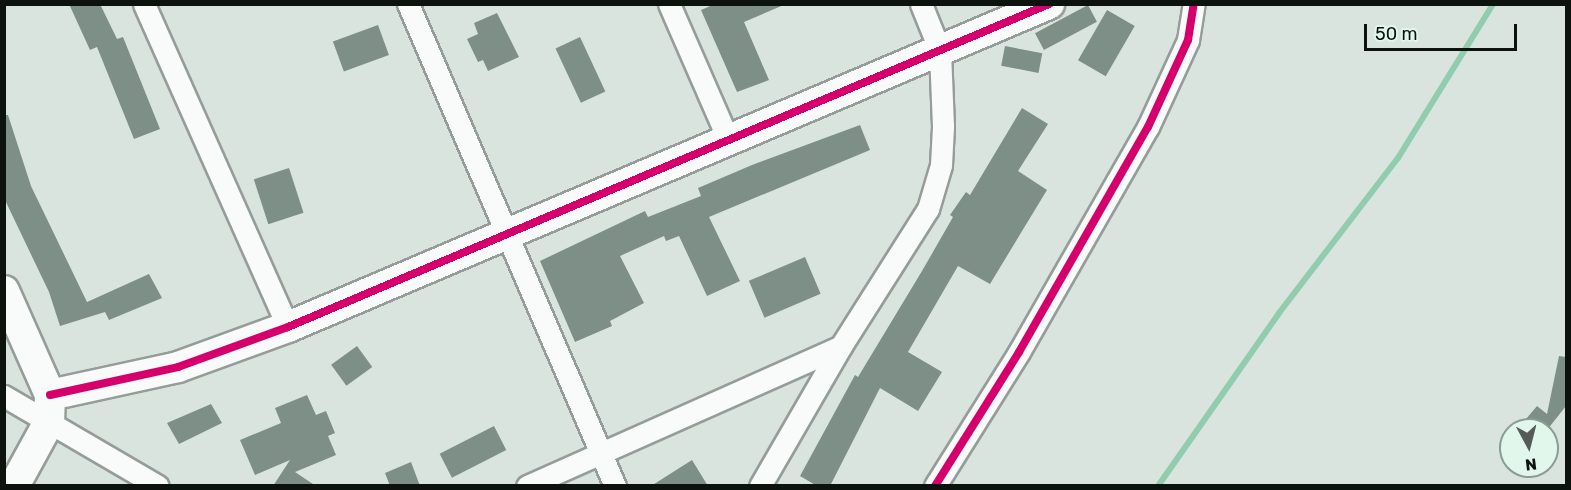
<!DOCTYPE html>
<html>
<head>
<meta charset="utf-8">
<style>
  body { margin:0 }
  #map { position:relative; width:1571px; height:490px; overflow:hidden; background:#dae4df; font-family:Rubik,sans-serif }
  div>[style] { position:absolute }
  .stream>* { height:6px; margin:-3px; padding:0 3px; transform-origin:3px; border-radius:3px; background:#91ccae }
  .building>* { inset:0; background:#7e8f88; transform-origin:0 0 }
  .roads { filter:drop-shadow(2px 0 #959c99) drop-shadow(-2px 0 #959c99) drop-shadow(0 2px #959c99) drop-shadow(0 -2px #959c99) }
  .street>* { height:21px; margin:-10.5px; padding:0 10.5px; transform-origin:10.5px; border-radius:10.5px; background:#f9fbfa }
  .secondary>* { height:30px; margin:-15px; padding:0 15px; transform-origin:15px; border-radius:15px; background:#f9fbfa }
  .cycleway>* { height:8px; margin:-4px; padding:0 4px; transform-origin:4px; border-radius:4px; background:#d6006c }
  span { translate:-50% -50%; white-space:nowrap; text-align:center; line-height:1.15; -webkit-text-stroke:6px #e2f7eb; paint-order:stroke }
  .frame { position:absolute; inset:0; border:6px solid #0c130f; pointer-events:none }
  .north { position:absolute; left:1499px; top:418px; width:60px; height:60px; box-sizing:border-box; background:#e2f7eb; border:2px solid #8c9c93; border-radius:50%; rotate:173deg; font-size:16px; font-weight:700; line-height:24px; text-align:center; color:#0c130f }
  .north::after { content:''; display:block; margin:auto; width:21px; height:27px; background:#545c58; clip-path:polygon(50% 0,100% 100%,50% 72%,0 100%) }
  .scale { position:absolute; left:1364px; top:24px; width:153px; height:27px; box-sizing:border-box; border:3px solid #0c130f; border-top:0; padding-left:8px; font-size:18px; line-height:21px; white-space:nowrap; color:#0c130f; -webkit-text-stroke:4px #e2f7eb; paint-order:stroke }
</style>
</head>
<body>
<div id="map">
  <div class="stream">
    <i style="left:1158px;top:486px;width:211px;rotate:-55deg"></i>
    <i style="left:1279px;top:313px;width:195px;rotate:-52.5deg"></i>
    <i style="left:1398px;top:158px;width:181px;rotate:-58.3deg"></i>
  </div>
  <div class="building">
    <i style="clip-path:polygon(69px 4px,100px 4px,117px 39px,123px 37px,160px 129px,134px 139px,97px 47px,90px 50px)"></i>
    <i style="clip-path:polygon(715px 4px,786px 4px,744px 22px,769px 80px,737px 92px,701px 10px)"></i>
    <i style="left:1088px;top:5px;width:19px;height:60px;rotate:62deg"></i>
    <i style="left:1107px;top:10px;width:32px;height:58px;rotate:30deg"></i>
    <i style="clip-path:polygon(497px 13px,519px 57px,488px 71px,483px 60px,478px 62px,467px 39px,478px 34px,474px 23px)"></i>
    <i style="left:378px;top:25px;width:32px;height:48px;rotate:70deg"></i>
    <i style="left:580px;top:37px;width:60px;height:27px;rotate:65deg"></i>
    <i style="left:1005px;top:46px;width:38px;height:20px;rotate:11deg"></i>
    <i style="clip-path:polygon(1022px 108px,1048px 124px,1018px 171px,1047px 190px,990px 284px,958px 266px,908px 352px,942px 372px,918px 411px,880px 388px,830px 486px,817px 486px,800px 476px,855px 375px,858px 377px,922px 271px,953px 217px,950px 215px,966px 192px,970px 195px)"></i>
    <i style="clip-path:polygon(4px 115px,8px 115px,31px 186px,87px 302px,149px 274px,162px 298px,109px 320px,105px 312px,60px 326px,49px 292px,4px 198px)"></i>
    <i style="clip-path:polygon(860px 125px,870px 150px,709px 217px,740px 281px,707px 296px,679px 236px,666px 241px,664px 236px,620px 256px,644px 303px,610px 321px,612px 326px,575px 342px,540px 261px,645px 211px,648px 217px,701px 196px,698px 188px,752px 165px)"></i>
    <i style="left:289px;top:168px;width:47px;height:37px;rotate:72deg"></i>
    <i style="left:805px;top:257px;width:40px;height:61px;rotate:67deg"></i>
    <i style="left:357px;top:346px;width:26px;height:32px;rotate:54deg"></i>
    <i style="clip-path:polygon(1559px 356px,1566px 357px,1566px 406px,1547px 430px,1539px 430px,1526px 419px,1537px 406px,1547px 414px)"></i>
    <i style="clip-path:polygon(307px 395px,316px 415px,326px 411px,335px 433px,328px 436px,336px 455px,295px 472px,316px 486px,273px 486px,290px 460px,255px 475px,240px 440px,281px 423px,275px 408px)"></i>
    <i style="clip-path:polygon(211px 404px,222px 423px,179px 444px,167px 423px)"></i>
    <i style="left:494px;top:426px;width:27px;height:61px;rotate:63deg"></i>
    <i style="clip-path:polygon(692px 460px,708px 486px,651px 486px)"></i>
    <i style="clip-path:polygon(411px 462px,420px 486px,390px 486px,385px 473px)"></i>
  </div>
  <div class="roads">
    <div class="street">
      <i style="left:144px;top:4px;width:354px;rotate:66deg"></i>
      <i style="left:408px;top:4px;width:525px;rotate:66.76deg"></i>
      <i style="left:669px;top:4px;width:147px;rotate:66.4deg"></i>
      <i style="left:4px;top:396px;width:178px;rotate:30.3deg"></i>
      <i style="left:527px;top:486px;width:344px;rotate:-24deg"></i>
      <i style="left:760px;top:486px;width:162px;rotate:-59.9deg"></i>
      <i style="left:841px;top:346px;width:162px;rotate:-57.6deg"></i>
      <i style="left:928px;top:209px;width:46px;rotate:-73.5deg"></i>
      <i style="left:941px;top:165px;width:39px;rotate:-87deg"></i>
      <i style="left:943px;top:126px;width:75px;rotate:-92.3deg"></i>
      <i style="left:940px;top:51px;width:51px;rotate:-112deg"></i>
      <i style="left:935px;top:486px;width:158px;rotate:-57.9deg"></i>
      <i style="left:1019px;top:352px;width:259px;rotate:-60.2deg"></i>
      <i style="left:1148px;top:127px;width:96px;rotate:-65.3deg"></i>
      <i style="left:1188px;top:40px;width:36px;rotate:-81deg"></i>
    </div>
    <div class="secondary">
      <i style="left:4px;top:291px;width:114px;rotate:66.1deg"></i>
      <i style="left:50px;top:395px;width:27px;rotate:92deg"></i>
      <i style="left:49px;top:422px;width:73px;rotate:118.7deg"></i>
      <i style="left:50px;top:395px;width:131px;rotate:-12.3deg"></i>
      <i style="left:178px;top:367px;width:117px;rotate:-20deg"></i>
      <i style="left:288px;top:327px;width:827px;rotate:-23deg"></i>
    </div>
  </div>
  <div class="cycleway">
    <i style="left:50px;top:395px;width:131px;rotate:-12.3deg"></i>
    <i style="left:178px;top:367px;width:117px;rotate:-20deg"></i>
    <i style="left:288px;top:327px;width:827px;rotate:-23deg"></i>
    <i style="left:935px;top:486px;width:158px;rotate:-57.9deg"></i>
    <i style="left:1019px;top:352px;width:259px;rotate:-60.2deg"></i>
    <i style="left:1148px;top:127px;width:96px;rotate:-65.3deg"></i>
    <i style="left:1188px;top:40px;width:36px;rotate:-81deg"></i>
  </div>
  <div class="frame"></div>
  <div class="north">N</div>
  <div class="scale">50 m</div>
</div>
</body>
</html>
